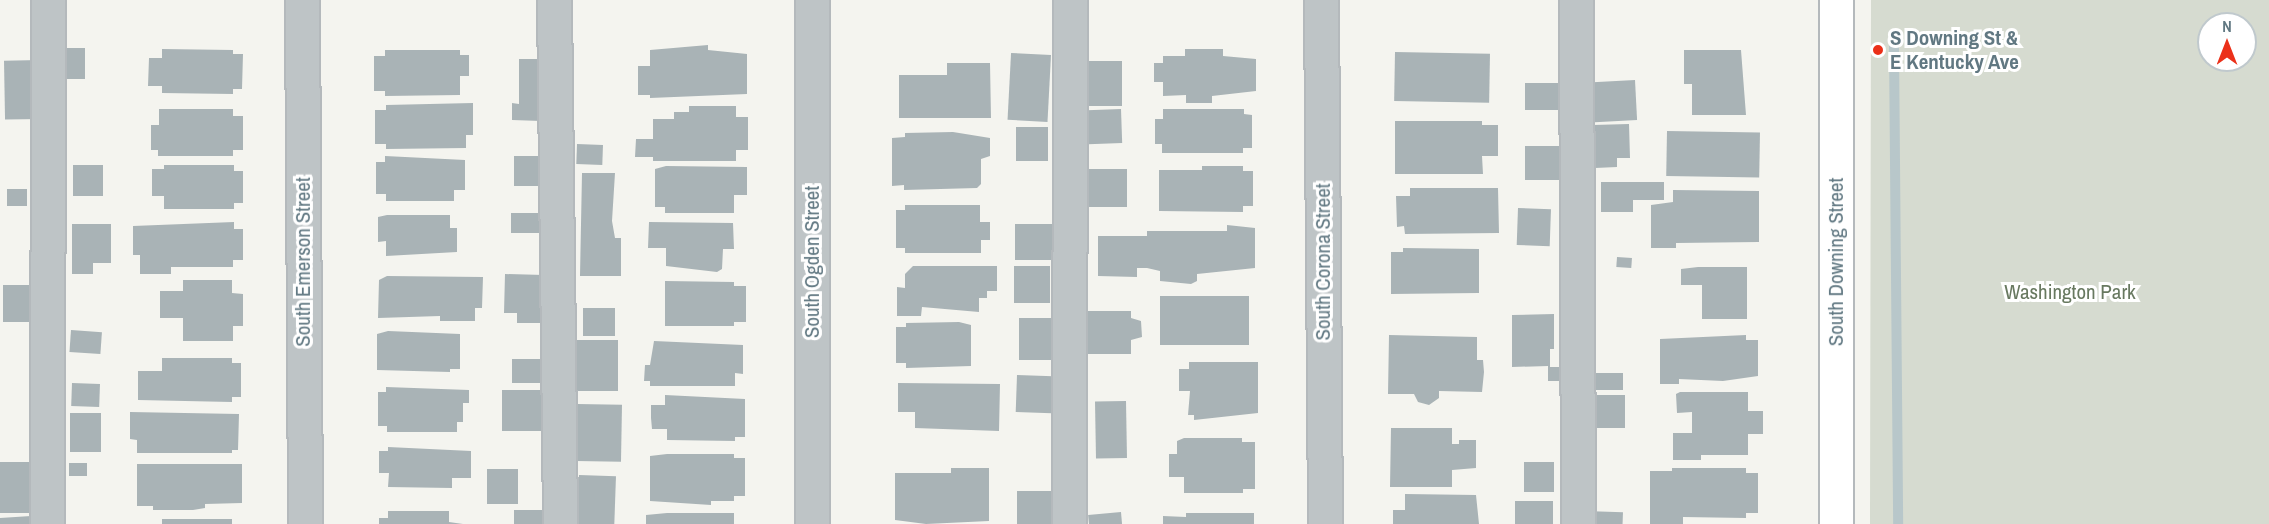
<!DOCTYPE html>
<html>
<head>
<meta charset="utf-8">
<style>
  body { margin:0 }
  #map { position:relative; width:2269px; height:524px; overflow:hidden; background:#f4f4ef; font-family:"Archivo Narrow",sans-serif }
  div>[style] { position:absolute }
  .green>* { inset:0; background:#d6dbd0 }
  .stream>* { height:10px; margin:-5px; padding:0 5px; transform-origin:5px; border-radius:5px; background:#b8c7ca }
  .building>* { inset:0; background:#a9b3b6; transform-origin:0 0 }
  .roads { filter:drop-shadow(2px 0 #b4b9bc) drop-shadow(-2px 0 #b4b9bc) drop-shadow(0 2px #b4b9bc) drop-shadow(0 -2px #b4b9bc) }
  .minor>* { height:33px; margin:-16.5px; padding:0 16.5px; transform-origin:16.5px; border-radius:16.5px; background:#bec4c6 }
  .major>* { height:33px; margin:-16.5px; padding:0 16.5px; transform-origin:16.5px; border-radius:16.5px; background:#fff }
  .dots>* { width:16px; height:16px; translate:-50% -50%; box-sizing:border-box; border:3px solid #fff; border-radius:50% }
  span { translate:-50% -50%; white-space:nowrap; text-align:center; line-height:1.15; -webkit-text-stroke:6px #fff; paint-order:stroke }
  .poi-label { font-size:21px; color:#617882; font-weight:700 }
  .left { translate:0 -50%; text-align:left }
  .street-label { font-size:21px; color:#617882 }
  .park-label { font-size:21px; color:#687960 }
  .north { position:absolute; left:2197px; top:12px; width:60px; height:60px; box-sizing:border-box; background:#fff; border:2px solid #c0c9cd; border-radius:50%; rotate:0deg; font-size:16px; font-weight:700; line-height:24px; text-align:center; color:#617882 }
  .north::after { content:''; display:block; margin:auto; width:21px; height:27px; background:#eb3019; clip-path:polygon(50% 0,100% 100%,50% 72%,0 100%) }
</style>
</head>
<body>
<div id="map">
  <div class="green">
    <i style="clip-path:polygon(evenodd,1871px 0,2269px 0,2269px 524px,1870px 524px,1871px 0,2209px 24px,2245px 24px,2245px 60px,2209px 60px,2209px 24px)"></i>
  </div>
  <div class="stream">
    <i style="left:1894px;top:47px;width:477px;rotate:89.5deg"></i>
  </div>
  <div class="building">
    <i style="clip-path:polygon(708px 45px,708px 50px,747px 54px,747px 94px,650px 98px,650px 95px,638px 95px,638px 66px,650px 66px,650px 50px)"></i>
    <i style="left:66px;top:48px;width:19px;height:31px"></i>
    <i style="clip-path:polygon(162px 49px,233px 50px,233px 54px,243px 54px,242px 89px,233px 89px,233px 94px,162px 93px,162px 86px,148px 86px,149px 58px,162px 58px)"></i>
    <i style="clip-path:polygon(1185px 49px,1223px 49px,1223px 56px,1256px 59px,1256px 91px,1212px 96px,1212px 103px,1186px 103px,1186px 95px,1163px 96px,1163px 82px,1154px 82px,1154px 63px,1163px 63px,1163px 56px,1185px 56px)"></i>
    <i style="clip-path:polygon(385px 50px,460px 50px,460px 55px,469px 55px,469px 76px,460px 76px,460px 95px,385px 96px,385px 91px,374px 91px,374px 56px,385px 56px)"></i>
    <i style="clip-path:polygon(1684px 50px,1741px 50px,1746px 115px,1692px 115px,1692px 84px,1684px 84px)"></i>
    <i style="left:1395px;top:52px;width:95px;height:49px;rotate:1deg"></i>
    <i style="left:1051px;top:55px;width:67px;height:40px;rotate:93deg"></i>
    <i style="clip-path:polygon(519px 59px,548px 59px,541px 121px,512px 120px,512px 103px,519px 104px)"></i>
    <i style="left:40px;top:60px;width:59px;height:36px;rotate:89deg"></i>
    <i style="left:1087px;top:61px;width:35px;height:45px"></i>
    <i style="clip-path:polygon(947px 63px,990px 63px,991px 118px,899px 118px,899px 75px,947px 75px)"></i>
    <i style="left:1635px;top:80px;width:40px;height:47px;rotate:87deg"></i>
    <i style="left:1525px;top:83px;width:33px;height:27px"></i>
    <i style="clip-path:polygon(473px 103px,473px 135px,466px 135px,466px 148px,386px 149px,386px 144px,375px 144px,375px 110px,386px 110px,386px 105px)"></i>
    <i style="clip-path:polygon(689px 106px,736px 106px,736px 117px,748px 117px,748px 150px,736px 150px,736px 161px,653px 161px,653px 157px,635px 157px,636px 139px,653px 139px,653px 119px,674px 119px,674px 112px,689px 112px)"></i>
    <i style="clip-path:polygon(159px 109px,233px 109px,233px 116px,243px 116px,243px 150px,233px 150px,233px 156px,158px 156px,158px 150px,151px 150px,151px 125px,159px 125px)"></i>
    <i style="left:1121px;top:109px;width:34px;height:34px;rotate:88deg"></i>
    <i style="clip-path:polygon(1163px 109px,1244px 109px,1244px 114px,1252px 115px,1252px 148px,1243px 148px,1243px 153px,1162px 153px,1162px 144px,1155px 144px,1155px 119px,1163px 119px)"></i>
    <i style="clip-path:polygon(1395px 121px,1482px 121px,1482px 125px,1498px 125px,1498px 156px,1482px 156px,1483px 174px,1395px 174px)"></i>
    <i style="clip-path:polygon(1629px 124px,1630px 158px,1617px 158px,1617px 167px,1595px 168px,1593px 125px)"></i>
    <i style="left:1016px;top:127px;width:32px;height:34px"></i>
    <i style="left:1667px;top:131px;width:93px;height:45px;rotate:1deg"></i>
    <i style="clip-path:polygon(953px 132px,990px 138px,990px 156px,981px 159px,981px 184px,977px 188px,904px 190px,904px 185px,892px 186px,892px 138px,905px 137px,905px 133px)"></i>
    <i style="left:577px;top:144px;width:26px;height:20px;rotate:2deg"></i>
    <i style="left:1525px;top:146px;width:36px;height:34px"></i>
    <i style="clip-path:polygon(385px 156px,465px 160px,465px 190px,454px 190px,454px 201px,386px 201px,386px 194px,376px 194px,376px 162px,385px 162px)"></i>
    <i style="left:514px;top:156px;width:28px;height:30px"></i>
    <i style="left:73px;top:165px;width:30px;height:31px"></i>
    <i style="clip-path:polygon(164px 165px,234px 165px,234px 171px,243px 171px,243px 203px,234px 203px,234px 209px,164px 209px,164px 196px,152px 196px,152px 169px,164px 169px)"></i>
    <i style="clip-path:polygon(666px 166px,747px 167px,747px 195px,734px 195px,734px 213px,665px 213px,665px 207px,655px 207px,655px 169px)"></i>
    <i style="clip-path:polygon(1202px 166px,1243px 166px,1243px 171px,1253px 171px,1253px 206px,1243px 206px,1243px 212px,1159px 211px,1159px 170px,1202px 170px)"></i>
    <i style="left:1089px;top:169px;width:38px;height:38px"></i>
    <i style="clip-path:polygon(582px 173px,615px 173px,612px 221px,615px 238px,621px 238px,621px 276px,580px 276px)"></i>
    <i style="clip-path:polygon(1601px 182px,1664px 182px,1664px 200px,1633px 200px,1633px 212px,1601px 212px)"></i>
    <i style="clip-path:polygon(1410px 188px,1498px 188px,1499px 233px,1405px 234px,1404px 226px,1397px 227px,1396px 196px,1410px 196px)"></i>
    <i style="left:7px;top:189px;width:20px;height:17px"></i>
    <i style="clip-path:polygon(1673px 190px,1759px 191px,1759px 242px,1676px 243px,1676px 248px,1651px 248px,1651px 205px,1673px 202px)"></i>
    <i style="clip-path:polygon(905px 205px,980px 205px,980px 222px,990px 222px,990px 240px,981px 240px,981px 253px,905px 253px,905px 248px,896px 248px,896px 210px,905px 210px)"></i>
    <i style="left:1518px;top:208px;width:33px;height:37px;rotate:2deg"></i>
    <i style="left:511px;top:213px;width:33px;height:20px"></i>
    <i style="clip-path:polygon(387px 215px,450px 215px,450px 228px,457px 228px,457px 252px,386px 256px,386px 241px,378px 242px,378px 217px)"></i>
    <i style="clip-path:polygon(234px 222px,234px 229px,243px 229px,243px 260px,233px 260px,233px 267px,171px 267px,171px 274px,140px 274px,140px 255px,133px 255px,133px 226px)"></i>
    <i style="clip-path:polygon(649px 222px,733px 223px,734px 249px,723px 249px,722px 269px,717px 272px,666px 266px,666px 248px,648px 248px)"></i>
    <i style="clip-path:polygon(72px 224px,111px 224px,111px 263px,93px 263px,93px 274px,72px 274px)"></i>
    <i style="left:1015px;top:224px;width:37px;height:36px"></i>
    <i style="clip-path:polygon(1227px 225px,1255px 228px,1255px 268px,1197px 274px,1197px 281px,1191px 284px,1160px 281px,1160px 271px,1147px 268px,1137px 268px,1137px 277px,1098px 276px,1098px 236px,1147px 236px,1147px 231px,1227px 231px)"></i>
    <i style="clip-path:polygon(1403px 248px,1479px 249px,1479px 293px,1391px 294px,1391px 252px,1403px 252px)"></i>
    <i style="left:1617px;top:257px;width:15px;height:10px;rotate:4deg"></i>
    <i style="clip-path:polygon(913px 266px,997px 266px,997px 291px,987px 291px,987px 298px,979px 298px,979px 312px,922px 307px,921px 316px,897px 316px,897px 287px,905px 288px,905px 274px)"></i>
    <i style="left:1014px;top:266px;width:36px;height:37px"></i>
    <i style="clip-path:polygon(1698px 267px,1747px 267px,1747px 319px,1702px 319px,1702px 285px,1681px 285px,1681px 269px)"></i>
    <i style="clip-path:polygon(505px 274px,544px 275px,544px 323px,517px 323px,517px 313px,504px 313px)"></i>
    <i style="clip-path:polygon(387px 276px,483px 277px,482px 308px,475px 308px,475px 321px,440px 321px,440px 316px,378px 318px,379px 280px)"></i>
    <i style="clip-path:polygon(183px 280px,232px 280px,232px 293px,243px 294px,243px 326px,233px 326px,233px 341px,183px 341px,183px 318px,160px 318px,160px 291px,183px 291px)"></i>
    <i style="clip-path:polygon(665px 281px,734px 282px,734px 286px,746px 286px,746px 322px,734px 322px,734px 326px,665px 326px)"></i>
    <i style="left:3px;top:285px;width:32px;height:37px"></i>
    <i style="left:1249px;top:296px;width:49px;height:89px;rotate:90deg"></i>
    <i style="left:583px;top:308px;width:32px;height:28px"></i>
    <i style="clip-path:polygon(1088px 311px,1131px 311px,1131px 318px,1141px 321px,1142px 337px,1131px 340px,1131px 354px,1088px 354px)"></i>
    <i style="clip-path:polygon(1554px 314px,1554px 349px,1550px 349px,1550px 367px,1562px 367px,1562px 381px,1548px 381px,1548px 366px,1512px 367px,1512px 315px)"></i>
    <i style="left:1019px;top:318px;width:37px;height:42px"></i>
    <i style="clip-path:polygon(959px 322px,971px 325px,971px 366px,906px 368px,906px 363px,896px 363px,896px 327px,906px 327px,906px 323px)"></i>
    <i style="left:71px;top:330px;width:31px;height:22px;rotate:4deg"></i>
    <i style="clip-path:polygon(388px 331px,460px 334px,460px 369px,450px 369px,450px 372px,377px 370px,377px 334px)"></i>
    <i style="clip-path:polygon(1389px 335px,1477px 337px,1477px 360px,1483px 360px,1484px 372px,1482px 392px,1439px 391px,1439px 398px,1429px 405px,1418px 402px,1414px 394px,1388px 394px)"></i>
    <i style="clip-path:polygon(1746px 335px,1746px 340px,1758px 340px,1758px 376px,1723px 381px,1679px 379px,1679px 384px,1660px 384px,1660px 339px)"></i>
    <i style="left:577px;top:340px;width:41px;height:51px"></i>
    <i style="clip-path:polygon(654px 341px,743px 345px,743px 374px,735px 373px,735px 386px,650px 386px,650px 381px,644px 381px,645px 365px,650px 365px)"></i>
    <i style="clip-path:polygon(162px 358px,232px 358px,232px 363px,241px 363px,241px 397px,232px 397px,232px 402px,138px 400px,138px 371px,162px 371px)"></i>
    <i style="left:544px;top:359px;width:24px;height:32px;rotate:90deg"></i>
    <i style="clip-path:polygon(1189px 362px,1258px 362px,1258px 413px,1194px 420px,1194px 415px,1188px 415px,1190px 391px,1179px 391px,1179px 369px,1189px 369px)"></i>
    <i style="left:1594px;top:373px;width:29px;height:17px"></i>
    <i style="left:1017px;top:375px;width:36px;height:37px;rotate:2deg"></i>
    <i style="left:72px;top:383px;width:28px;height:23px;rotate:2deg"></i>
    <i style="clip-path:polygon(898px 383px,1000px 384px,999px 431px,915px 428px,915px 412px,898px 412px)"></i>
    <i style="clip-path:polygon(386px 387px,469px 390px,469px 403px,463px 403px,463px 422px,457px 422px,457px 432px,387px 432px,387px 426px,378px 426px,378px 392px,386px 392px)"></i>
    <i style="left:502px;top:390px;width:41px;height:41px"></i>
    <i style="clip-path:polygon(1680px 392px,1748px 392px,1748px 411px,1763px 411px,1763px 434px,1748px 434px,1748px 455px,1701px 455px,1701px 460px,1673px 460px,1673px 433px,1692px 433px,1692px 412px,1677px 413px,1676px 394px)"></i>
    <i style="clip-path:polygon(665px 395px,745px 399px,745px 437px,735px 437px,735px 441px,667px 440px,667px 429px,652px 429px,651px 418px,651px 405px,665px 405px)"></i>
    <i style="left:1588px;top:395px;width:37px;height:33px"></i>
    <i style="left:1126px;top:401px;width:57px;height:31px;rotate:89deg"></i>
    <i style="left:577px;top:404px;width:45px;height:57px;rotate:1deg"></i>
    <i style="clip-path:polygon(130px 412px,239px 414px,238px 450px,232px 450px,232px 453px,137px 453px,137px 440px,130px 439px)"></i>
    <i style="left:101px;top:413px;width:39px;height:31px;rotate:90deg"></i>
    <i style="clip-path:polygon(1391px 428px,1452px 428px,1452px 444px,1459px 444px,1459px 440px,1476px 440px,1476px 468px,1452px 470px,1452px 487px,1390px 487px)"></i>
    <i style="clip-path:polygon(1184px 438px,1242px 438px,1242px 442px,1255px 442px,1255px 489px,1243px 489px,1243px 493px,1184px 493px,1184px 477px,1169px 477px,1169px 454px,1177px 454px,1177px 441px)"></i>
    <i style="clip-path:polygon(388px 447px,471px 451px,471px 478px,452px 478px,452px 488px,388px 487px,389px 473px,379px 473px,379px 451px,388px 451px)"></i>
    <i style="clip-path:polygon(667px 454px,734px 454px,734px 458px,745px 458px,745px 496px,734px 496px,734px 501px,711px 501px,711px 505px,650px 501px,650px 456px)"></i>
    <i style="left:0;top:462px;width:30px;height:51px"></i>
    <i style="left:1554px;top:462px;width:30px;height:30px;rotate:90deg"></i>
    <i style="left:69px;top:463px;width:18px;height:13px"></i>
    <i style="clip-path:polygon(137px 464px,242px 464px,242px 503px,205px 504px,205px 508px,193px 510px,153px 510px,153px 506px,137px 506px)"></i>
    <i style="clip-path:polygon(951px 468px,989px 468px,989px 521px,926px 524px,895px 520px,895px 473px,951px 473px)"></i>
    <i style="clip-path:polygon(1672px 468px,1746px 468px,1746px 473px,1758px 473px,1758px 513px,1746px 513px,1746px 518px,1683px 517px,1683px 524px,1650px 524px,1650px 471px,1672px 471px)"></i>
    <i style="left:487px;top:469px;width:31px;height:35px"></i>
    <i style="left:579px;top:475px;width:37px;height:49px;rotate:2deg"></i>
    <i style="left:1017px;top:491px;width:37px;height:33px"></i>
    <i style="clip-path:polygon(1405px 494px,1476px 495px,1479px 524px,1393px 524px,1393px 510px,1405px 510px)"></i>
    <i style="left:1515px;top:501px;width:38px;height:23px"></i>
    <i style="left:514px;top:510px;width:30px;height:14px"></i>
    <i style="clip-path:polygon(388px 511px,449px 511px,449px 522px,463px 524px,379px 524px,379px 518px,388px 518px)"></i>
    <i style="left:1585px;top:511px;width:38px;height:13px;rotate:2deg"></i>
    <i style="left:1121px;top:512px;width:12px;height:33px;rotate:85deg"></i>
    <i style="clip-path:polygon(667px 513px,734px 513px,734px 524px,646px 524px,646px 515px)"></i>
    <i style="clip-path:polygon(1186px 513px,1254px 513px,1254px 524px,1163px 524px,1163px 516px,1186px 517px)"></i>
    <i style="clip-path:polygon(31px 516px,31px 524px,0 524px,0 518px)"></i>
    <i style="left:162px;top:519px;width:70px;height:5px"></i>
  </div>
  <div class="roads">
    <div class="minor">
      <i style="left:302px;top:0;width:524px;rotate:89.67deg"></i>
      <i style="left:554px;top:0;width:524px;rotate:89.34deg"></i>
      <i style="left:1321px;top:0;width:524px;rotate:89.56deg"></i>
      <i style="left:1576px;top:0;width:524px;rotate:89.78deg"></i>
      <i style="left:47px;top:524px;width:524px;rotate:-89.89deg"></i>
      <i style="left:812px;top:524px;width:524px;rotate:-90deg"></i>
      <i style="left:1069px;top:524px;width:524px;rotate:-89.89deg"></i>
    </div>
    <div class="major">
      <i style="left:1836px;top:524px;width:524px;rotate:-90deg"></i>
    </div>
  </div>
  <div class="dots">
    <i style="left:1878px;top:50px;background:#eb3019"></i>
  </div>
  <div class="poi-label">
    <span class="left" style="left:1890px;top:50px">S Downing St &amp;<br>E Kentucky Ave</span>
  </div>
  <div class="street-label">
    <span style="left:303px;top:262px;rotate:-90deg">South Emerson Street</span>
    <span style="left:812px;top:262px;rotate:-90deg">South Ogden Street</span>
    <span style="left:1323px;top:262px;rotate:-90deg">South Corona Street</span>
    <span style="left:1836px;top:262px;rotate:-90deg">South Downing Street</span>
  </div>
  <div class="park-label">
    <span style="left:2070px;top:292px">Washington Park</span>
  </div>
  <div class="north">N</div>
</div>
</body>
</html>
